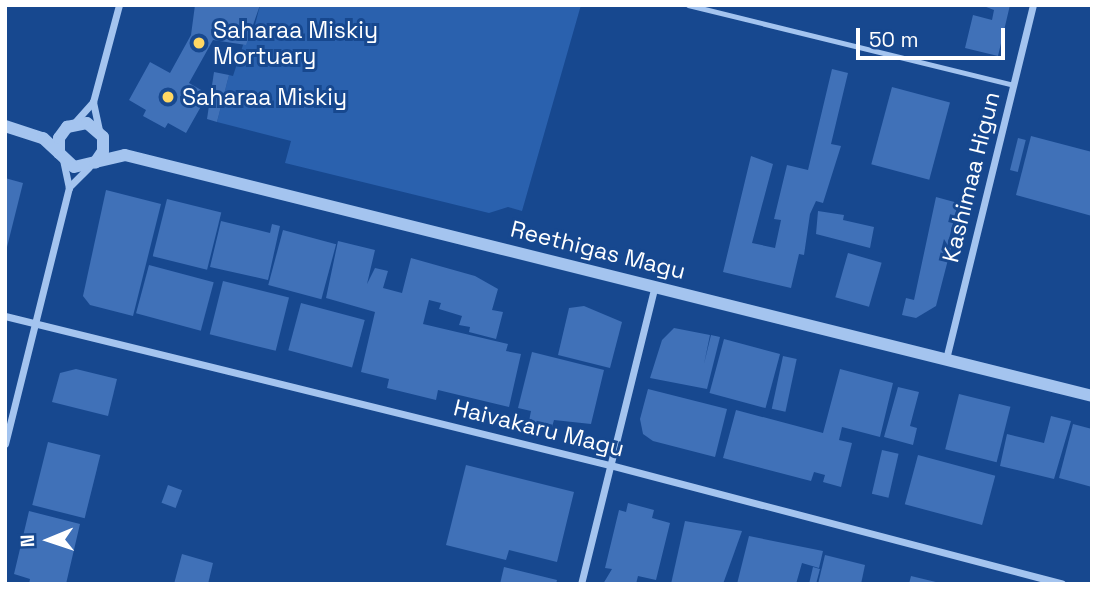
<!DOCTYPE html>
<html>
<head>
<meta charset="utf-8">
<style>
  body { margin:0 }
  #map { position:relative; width:1097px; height:589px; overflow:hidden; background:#17488f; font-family:"Space Grotesk",sans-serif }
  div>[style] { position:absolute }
  .green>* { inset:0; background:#2a61ae }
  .building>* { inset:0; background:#4071b8; transform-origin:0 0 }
  .service>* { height:5px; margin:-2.5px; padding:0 2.5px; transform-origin:2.5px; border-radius:2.5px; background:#a4c4ef }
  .minor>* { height:7px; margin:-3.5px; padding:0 3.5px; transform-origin:3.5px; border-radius:3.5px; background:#a4c4ef }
  .tertiary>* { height:12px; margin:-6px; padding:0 6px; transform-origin:6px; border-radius:6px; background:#a4c4ef }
  .dots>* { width:19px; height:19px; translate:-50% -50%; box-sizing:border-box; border:4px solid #17488f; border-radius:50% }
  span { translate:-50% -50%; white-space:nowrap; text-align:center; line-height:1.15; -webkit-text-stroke:6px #17488f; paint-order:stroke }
  .poi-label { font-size:23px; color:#fff }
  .left { translate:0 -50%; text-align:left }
  .street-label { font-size:23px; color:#fff }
  .frame { position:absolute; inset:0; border:7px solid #fff; pointer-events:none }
  .north { position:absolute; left:14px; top:505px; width:70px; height:70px; -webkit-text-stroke:5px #17488f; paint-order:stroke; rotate:268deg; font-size:19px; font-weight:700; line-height:28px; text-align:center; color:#fff }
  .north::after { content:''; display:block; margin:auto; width:24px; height:32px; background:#fff; clip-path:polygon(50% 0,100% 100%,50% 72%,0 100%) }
  .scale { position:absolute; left:856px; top:28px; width:149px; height:32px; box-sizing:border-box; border:4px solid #fff; border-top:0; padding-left:9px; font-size:21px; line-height:24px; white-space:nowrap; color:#fff; -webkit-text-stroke:5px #17488f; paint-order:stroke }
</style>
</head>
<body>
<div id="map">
  <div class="green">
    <i style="clip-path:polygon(260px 5px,581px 5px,522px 211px,508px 207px,489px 213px,285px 163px,291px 141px,217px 122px,229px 75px,233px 76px,243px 45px,253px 33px)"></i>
  </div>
  <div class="building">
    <i style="clip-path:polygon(195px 5px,260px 5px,246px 45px,213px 40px,189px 83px,208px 94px,186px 133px,168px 123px,165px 128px,143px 116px,146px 110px,129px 100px,150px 62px,170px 73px,191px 35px)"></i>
    <i style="clip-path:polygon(981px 5px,1010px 5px,998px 56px,965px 48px,973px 15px,992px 20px,994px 10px)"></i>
    <i style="clip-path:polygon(832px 69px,848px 73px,831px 144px,841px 146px,823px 203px,816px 201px,810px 214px,804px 255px,799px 254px,791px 288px,723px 272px,751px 156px,773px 164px,752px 243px,775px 248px,781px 220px,774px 219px,787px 165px,808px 170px)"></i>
    <i style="clip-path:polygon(214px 72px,229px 75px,217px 122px,207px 119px)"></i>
    <i style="left:892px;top:87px;width:60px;height:80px;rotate:15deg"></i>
    <i style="clip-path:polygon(1031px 136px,1092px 152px,1092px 216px,1016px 195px)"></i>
    <i style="left:1018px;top:138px;width:8px;height:33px;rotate:14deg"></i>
    <i style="clip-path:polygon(5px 178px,23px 183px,6px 251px,5px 251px)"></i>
    <i style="clip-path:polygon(106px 190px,161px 204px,133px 316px,90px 305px,83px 296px)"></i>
    <i style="clip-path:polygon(936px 197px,958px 203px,947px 247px,951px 248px,936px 306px,916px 318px,902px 315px,906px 298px,914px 300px)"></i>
    <i style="left:167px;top:199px;width:56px;height:59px;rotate:14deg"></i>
    <i style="clip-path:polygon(818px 211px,844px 215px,843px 220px,874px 227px,870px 248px,816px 234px)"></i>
    <i style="clip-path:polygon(221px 221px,270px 233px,272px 224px,280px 226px,268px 280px,210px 267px)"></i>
    <i style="left:283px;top:230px;width:55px;height:57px;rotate:15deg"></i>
    <i style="clip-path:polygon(338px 241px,375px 250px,367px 284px,375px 268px,388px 271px,383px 288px,402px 293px,411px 258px,475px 276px,498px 289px,492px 310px,503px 312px,496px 339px,469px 332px,470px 327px,459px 325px,462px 316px,439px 309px,441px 303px,429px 300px,423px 324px,508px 344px,506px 351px,521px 354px,509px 407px,438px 390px,436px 400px,387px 388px,389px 379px,361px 372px,375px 312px,326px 298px)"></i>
    <i style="left:848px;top:253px;width:35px;height:46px;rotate:16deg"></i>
    <i style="left:149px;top:265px;width:67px;height:50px;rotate:15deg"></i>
    <i style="left:223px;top:281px;width:68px;height:55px;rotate:14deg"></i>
    <i style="left:301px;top:303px;width:66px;height:49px;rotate:15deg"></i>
    <i style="clip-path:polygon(584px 306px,622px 322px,610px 368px,558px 355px,569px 308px)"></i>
    <i style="clip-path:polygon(674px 328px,710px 335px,704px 364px,711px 335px,720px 337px,707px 389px,650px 378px,662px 340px)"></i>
    <i style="left:724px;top:339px;width:58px;height:56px;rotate:15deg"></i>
    <i style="clip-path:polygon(532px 352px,604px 370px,591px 424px,554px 420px,552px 427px,529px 421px,531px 411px,518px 408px)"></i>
    <i style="left:783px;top:356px;width:14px;height:54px;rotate:12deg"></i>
    <i style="clip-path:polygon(76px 369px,117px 379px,108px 416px,52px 402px,60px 373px)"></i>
    <i style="clip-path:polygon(840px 369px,893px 383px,880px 437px,842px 427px,839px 440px,852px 443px,841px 487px,823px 482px,825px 475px,814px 472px,811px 481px,723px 458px,736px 410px,823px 433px)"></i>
    <i style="clip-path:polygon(898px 387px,919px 392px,910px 426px,917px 428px,913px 445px,884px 437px)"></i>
    <i style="clip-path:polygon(648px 389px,727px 409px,715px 457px,653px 441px,643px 434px,640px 419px)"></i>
    <i style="left:959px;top:394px;width:53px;height:57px;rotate:14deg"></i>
    <i style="clip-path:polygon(1051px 416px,1071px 421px,1054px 479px,1000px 466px,1007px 434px,1044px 443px)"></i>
    <i style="clip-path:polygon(1073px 424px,1092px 429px,1092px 487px,1059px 478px)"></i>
    <i style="left:48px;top:442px;width:54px;height:65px;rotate:14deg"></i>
    <i style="left:882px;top:450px;width:17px;height:45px;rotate:13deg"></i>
    <i style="left:918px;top:455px;width:80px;height:51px;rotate:15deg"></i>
    <i style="clip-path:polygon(466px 465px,574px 492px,557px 562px,509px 550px,506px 560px,446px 545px)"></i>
    <i style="left:168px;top:485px;width:15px;height:19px;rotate:20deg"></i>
    <i style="clip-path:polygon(628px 503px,654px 510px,652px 518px,670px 523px,656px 580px,638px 576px,636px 584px,603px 584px,612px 569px,605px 568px,619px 510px,626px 512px)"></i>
    <i style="clip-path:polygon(29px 511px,80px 524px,66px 584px,29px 584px,30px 579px,14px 574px)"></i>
    <i style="clip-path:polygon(685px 521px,742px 531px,723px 584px,671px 584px)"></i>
    <i style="clip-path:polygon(749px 536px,823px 551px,819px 568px,802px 563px,796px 584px,737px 584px)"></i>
    <i style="clip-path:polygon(182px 554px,213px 563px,208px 584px,174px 584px)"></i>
    <i style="clip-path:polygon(825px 555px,865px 565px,861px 584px,818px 584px)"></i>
    <i style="clip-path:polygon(504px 567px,557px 580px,556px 584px,500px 584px)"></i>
    <i style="clip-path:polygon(813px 567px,820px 569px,816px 584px,809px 584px)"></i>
    <i style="clip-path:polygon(911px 576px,940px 583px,940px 584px,909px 584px)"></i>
  </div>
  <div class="service">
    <i style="left:688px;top:5px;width:335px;rotate:13.8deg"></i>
  </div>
  <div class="minor">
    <i style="left:75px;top:122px;width:27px;rotate:-48deg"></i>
    <i style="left:99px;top:130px;width:29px;rotate:-102deg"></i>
    <i style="left:93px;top:102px;width:100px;rotate:-75deg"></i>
    <i style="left:69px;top:187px;width:28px;rotate:-45deg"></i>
    <i style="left:5px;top:316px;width:623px;rotate:13.84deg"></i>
    <i style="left:610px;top:465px;width:467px;rotate:14.7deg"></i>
    <i style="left:946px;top:359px;width:365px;rotate:-76.2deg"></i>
    <i style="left:5px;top:444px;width:264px;rotate:-76deg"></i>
    <i style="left:69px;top:188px;width:29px;rotate:-102deg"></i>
    <i style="left:581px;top:584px;width:307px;rotate:-76.1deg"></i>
  </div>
  <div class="tertiary">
    <i style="left:5px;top:126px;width:40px;rotate:18deg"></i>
    <i style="left:43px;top:138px;width:42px;rotate:43.1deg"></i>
    <i style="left:74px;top:167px;width:52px;rotate:-13.2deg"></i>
    <i style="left:125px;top:155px;width:997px;rotate:13.99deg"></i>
    <i style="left:59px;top:153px;width:15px;rotate:-90deg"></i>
    <i style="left:59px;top:138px;width:14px;rotate:-54deg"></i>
    <i style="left:67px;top:127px;width:20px;rotate:-11deg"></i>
    <i style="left:87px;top:123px;width:21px;rotate:41deg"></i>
    <i style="left:103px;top:137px;width:14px;rotate:90deg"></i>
    <i style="left:103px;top:151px;width:14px;rotate:124deg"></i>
  </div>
  <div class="dots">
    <i style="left:199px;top:43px;background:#ffd763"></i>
    <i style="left:168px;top:97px;background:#ffd763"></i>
  </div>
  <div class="poi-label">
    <span class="left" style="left:213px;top:43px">Saharaa Miskiy<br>Mortuary</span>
    <span class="left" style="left:182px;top:97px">Saharaa Miskiy</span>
  </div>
  <div class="street-label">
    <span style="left:971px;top:177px;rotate:-76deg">Kashimaa Higun</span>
    <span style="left:598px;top:250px;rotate:14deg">Reethigas Magu</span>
    <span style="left:539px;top:428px;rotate:14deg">Haivakaru Magu</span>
  </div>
  <div class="frame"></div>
  <div class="north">N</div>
  <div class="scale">50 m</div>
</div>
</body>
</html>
